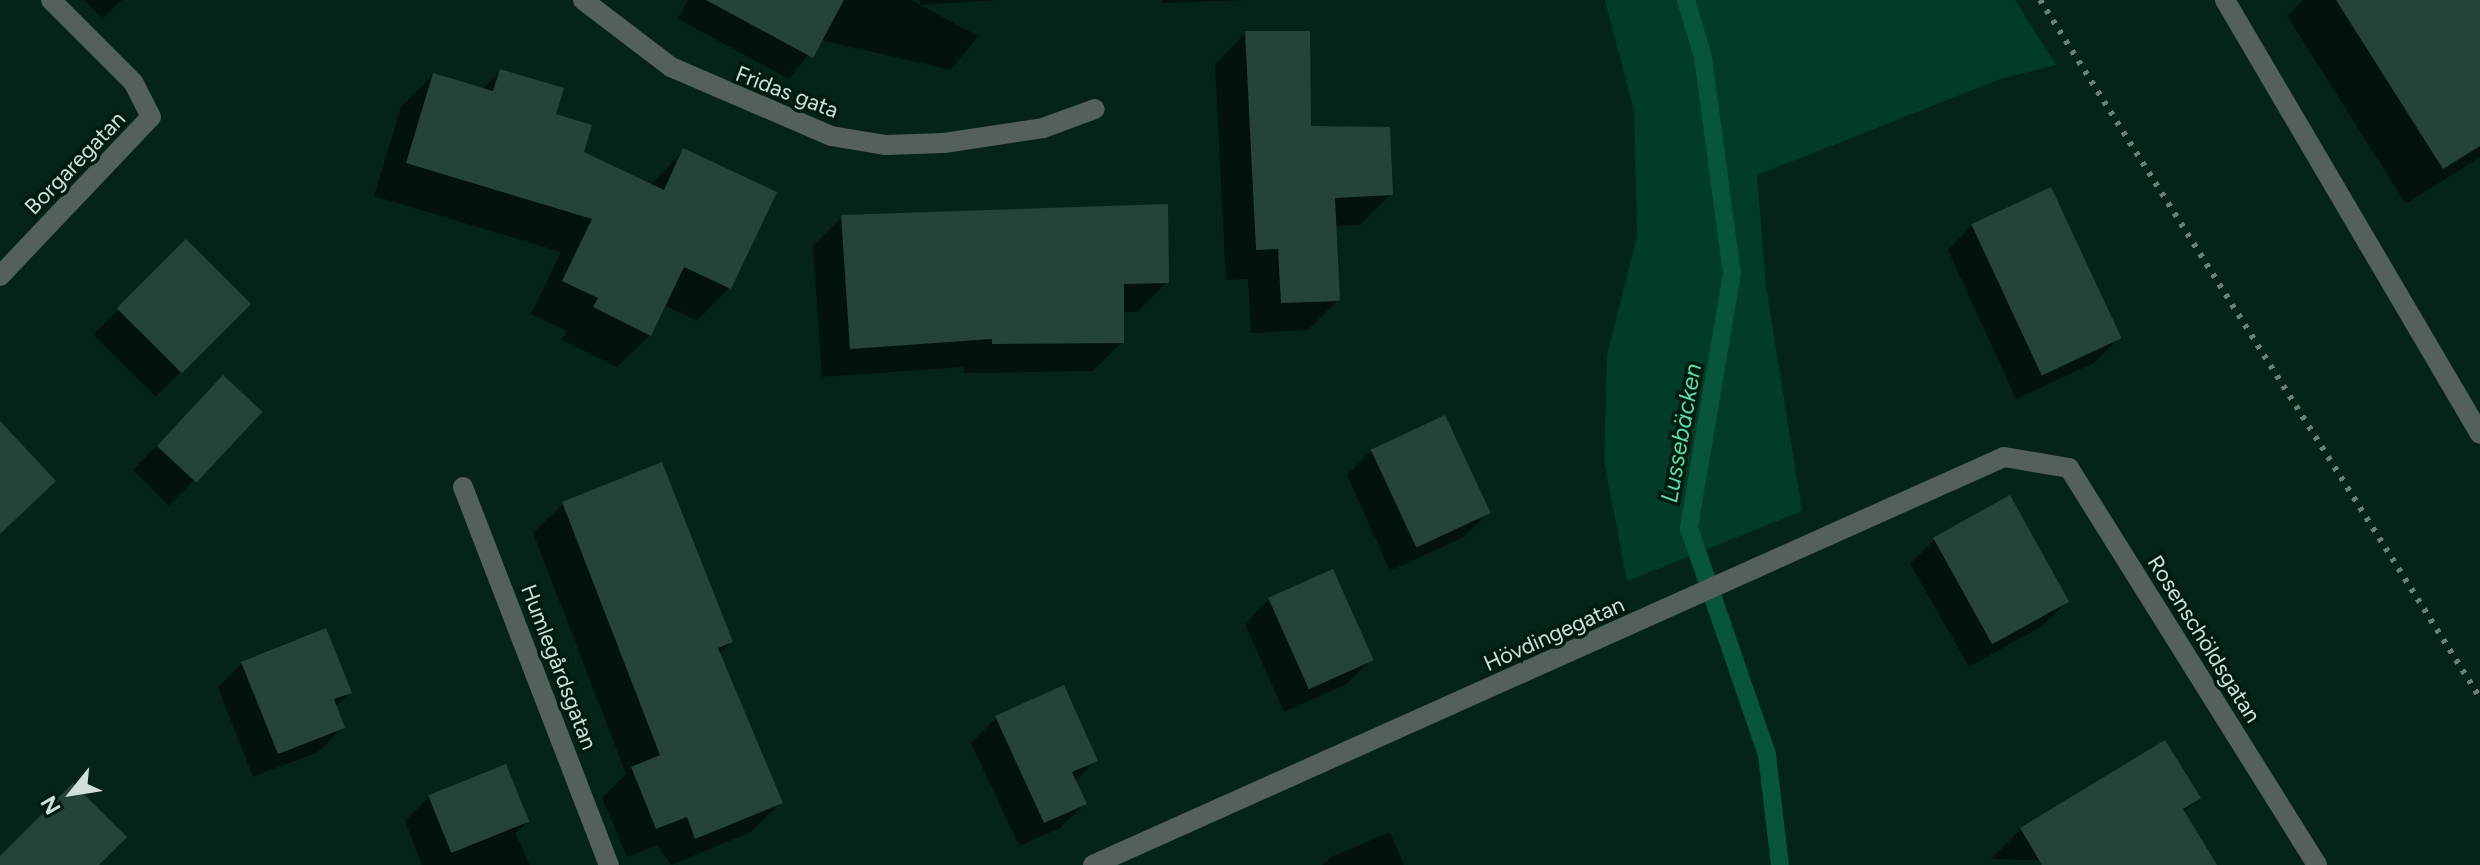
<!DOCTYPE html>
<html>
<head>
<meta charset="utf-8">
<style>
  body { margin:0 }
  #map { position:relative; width:2480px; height:865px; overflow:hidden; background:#052418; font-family:Figtree,sans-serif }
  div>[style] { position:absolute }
  .green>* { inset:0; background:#013c28 }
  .shadow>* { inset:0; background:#0007; transform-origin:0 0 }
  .stream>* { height:18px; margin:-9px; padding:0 9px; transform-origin:9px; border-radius:9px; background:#07553a }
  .building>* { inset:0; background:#254436; transform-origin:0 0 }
  .minor>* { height:20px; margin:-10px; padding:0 10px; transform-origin:10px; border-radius:10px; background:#54615a }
  .rail>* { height:6px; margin-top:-3px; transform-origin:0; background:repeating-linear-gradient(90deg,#698176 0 4px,transparent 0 12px) }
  span { translate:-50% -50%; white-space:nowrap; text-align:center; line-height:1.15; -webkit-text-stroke:7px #001b0f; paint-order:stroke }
  .street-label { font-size:22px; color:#cfe1d7 }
  .water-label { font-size:24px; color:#5fd9a6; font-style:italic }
  .north { position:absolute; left:32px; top:753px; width:80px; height:80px; -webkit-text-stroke:6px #001b0f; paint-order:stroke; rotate:240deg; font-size:22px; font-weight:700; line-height:32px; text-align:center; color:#cfe1d7 }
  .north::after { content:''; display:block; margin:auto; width:28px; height:36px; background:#cfe1d7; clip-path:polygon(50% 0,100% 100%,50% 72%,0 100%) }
</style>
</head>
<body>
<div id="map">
  <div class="green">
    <i style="clip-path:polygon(1605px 0,2015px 0,2056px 65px,2003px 78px,1757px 175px,1766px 286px,1802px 511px,1627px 581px,1604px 461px,1607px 355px,1637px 236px,1634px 111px)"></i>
  </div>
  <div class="shadow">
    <i style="clip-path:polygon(84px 0,122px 0,102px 19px)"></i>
    <i style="clip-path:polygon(688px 0,911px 0,978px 36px,951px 70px,820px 40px,789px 79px,678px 19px)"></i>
    <i style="clip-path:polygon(920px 0,998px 0,920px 5px)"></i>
    <i style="clip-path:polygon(1162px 0,1245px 0,1162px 3px)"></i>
    <i style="clip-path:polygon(2303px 0,2480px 0,2480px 157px,2406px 204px,2287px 16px)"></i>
    <i style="clip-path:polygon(1246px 33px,1309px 128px,1391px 194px,1360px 225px,1335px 226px,1338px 300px,1308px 330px,1251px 333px,1248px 279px,1226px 280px,1215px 64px)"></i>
    <i style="clip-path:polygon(500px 71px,554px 116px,581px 153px,650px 186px,684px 150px,729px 288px,697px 321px,664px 305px,650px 335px,617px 367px,562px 340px,567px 331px,531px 314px,561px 252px,374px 196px,401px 107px,433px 75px,482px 90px)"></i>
    <i style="clip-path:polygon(842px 217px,1167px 282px,1138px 312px,1122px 312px,1122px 342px,1093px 371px,964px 373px,963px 367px,822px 377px,813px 246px)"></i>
    <i style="clip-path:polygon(1972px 225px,2118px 339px,2094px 363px,2016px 399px,1948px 250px)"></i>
    <i style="left:186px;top:242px;width:88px;height:131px;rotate:45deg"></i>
    <i style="clip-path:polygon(199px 402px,260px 412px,169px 506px,133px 470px)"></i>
    <i style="clip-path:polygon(1372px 450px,1488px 513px,1464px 537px,1390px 571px,1347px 475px)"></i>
    <i style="clip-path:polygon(563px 504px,731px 642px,719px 654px,781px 803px,751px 832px,671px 865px,657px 845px,627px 857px,602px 798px,626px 774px,533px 533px)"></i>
    <i style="clip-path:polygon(1934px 540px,2067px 601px,2042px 626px,1969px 667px,1910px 564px)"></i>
    <i style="clip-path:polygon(1269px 599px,1372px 659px,1347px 684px,1284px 712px,1245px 624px)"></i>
    <i style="clip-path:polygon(242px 663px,350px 692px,335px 707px,343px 727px,318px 752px,253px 777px,218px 688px)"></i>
    <i style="clip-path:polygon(1063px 688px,1096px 760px,1074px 782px,1085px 804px,1060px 828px,1019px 846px,971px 743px,996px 718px)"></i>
    <i style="clip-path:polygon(429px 797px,527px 822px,515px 833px,530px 865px,422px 865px,405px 821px)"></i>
    <i style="clip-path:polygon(2198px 798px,2183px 813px,2214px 865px,1991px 859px,2021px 829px)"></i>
    <i style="clip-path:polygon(1390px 832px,1404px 865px,1322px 865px,1331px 857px)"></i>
  </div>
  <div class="stream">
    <i style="left:1686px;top:0;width:59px;rotate:73.4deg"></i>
    <i style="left:1703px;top:57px;width:218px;rotate:82.4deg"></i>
    <i style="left:1732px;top:273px;width:259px;rotate:99.6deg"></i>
    <i style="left:1689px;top:528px;width:240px;rotate:71deg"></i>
    <i style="left:1767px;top:755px;width:111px;rotate:83.3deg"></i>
  </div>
  <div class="building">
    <i style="clip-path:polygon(706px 0,844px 0,813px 58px)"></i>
    <i style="clip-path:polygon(2336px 0,2480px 0,2480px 146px,2443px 169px)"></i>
    <i style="clip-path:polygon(1245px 31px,1310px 31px,1311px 126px,1390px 127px,1393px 195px,1335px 198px,1340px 301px,1281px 303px,1278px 249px,1256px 250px)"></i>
    <i style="clip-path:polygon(500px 69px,564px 88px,556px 114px,592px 125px,584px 152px,664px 190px,683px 148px,777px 192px,731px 289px,684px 267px,651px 336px,593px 307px,598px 298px,562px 281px,592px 219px,406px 163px,433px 73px,493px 91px)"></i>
    <i style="left:2051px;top:187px;width:167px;height:88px;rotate:65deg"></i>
    <i style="clip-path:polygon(1168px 204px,1169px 283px,1124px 284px,1124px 343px,992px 344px,992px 339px,850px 349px,841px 215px)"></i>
    <i style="left:186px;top:239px;width:92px;height:98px;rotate:45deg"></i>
    <i style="left:223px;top:375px;width:54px;height:97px;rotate:43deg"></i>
    <i style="left:1445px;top:415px;width:108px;height:82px;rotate:65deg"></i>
    <i style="clip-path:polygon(0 421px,56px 481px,0 534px)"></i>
    <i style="clip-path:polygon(662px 462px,733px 642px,718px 648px,783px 803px,695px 839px,687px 817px,656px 829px,631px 767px,660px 755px,562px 502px)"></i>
    <i style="left:2010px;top:495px;width:122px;height:88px;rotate:61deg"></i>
    <i style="left:1333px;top:569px;width:100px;height:71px;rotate:66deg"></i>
    <i style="clip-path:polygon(326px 628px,352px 693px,334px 699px,345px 728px,278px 754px,241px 662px)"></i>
    <i style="clip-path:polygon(1064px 685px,1098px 761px,1072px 772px,1087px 804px,1044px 823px,995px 716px)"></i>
    <i style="clip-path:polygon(2165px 740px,2201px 798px,2183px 809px,2217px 865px,2042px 865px,2020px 828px)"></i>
    <i style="left:506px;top:764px;width:62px;height:84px;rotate:68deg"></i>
    <i style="clip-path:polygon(73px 783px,127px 837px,99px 865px,0 865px,0 856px)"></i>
  </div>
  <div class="minor">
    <i style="left:583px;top:0;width:111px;rotate:37.3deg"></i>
    <i style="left:671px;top:67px;width:174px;rotate:23.3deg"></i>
    <i style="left:831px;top:136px;width:56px;rotate:9.3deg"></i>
    <i style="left:886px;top:145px;width:58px;rotate:-2deg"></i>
    <i style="left:944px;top:143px;width:100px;rotate:-8.6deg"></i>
    <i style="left:1043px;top:128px;width:55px;rotate:-20.1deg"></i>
    <i style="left:2225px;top:0;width:503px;rotate:59.56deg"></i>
    <i style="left:0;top:276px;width:219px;rotate:-46.5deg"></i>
    <i style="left:151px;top:117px;width:39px;rotate:-117deg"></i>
    <i style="left:133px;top:82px;width:116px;rotate:-135deg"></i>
    <i style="left:463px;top:487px;width:405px;rotate:68.9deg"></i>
    <i style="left:1093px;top:865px;width:998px;rotate:-24.13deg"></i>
    <i style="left:2004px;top:457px;width:66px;rotate:9.6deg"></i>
    <i style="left:2069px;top:468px;width:468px;rotate:58deg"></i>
  </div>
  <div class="rail">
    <i style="left:2040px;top:0;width:825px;rotate:57.77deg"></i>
  </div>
  <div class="street-label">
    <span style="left:787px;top:92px;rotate:21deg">Fridas gata</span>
    <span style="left:75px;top:163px;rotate:-46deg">Borgaregatan</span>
    <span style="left:1554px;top:634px;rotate:-24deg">Hövdingegatan</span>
    <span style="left:2204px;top:639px;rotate:58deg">Rosenschöldsgatan</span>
    <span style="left:559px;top:667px;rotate:69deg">Humlegårdsgatan</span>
  </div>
  <div class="water-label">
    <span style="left:1681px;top:433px;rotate:-80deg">Lussebäcken</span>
  </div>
  <div class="north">N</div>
</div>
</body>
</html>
